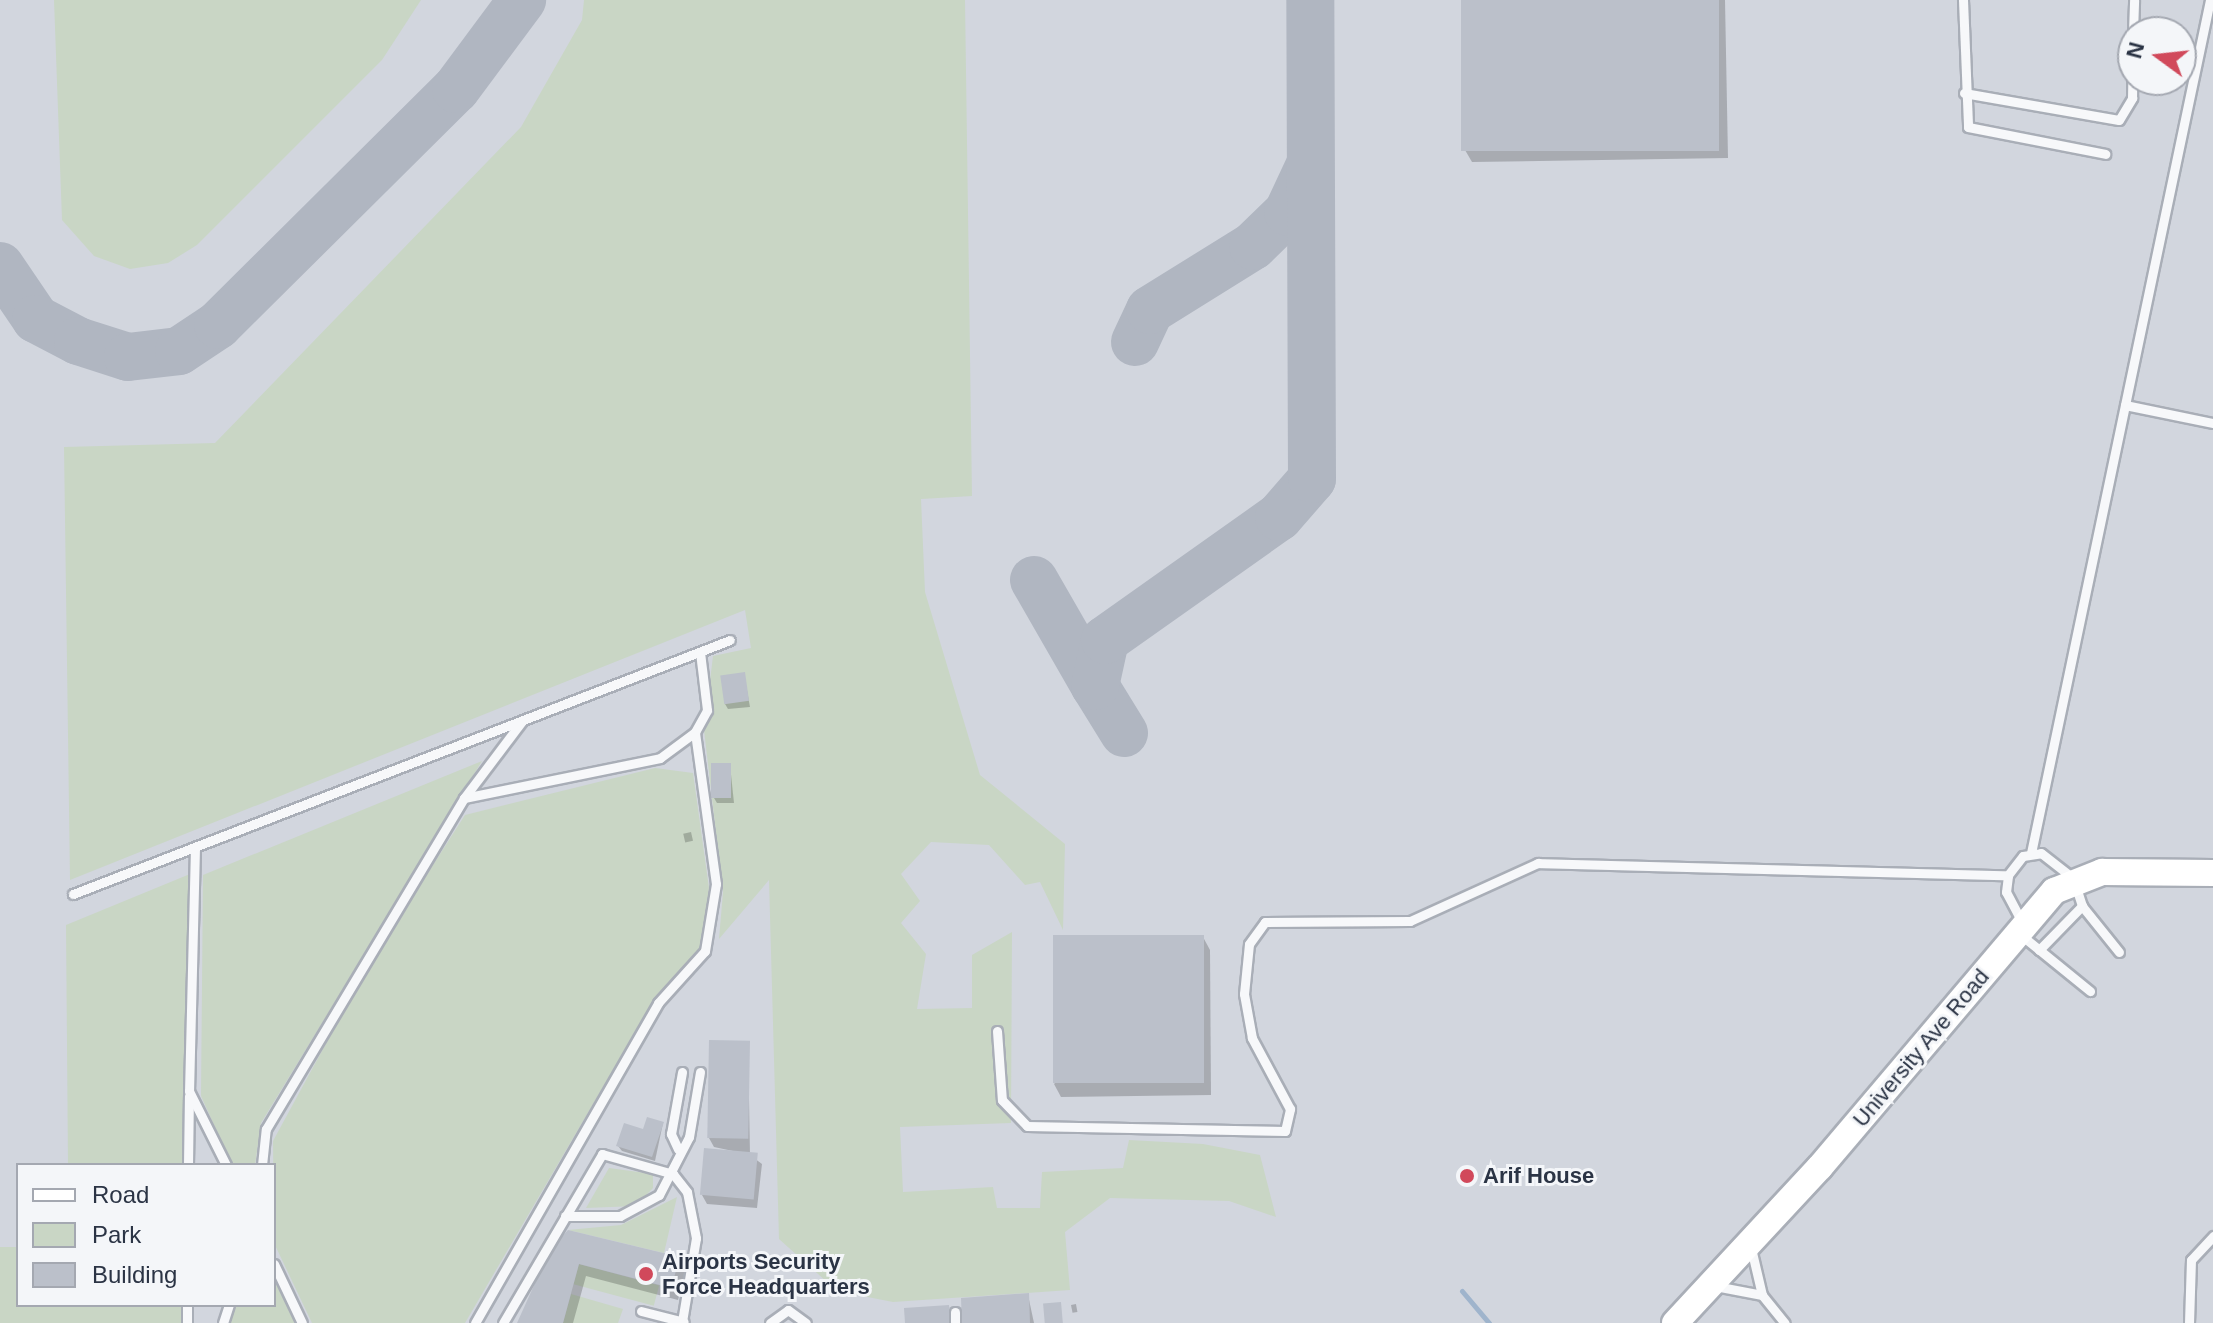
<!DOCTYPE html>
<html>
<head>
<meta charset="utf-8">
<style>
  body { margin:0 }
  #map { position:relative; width:2213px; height:1323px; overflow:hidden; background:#e4e7ec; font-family:Arial,sans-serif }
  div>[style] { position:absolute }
  .built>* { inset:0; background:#d2d6de }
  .green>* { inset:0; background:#c9d6c5; transform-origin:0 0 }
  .shadow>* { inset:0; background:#0003; transform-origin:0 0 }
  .stream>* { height:5px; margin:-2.5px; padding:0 2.5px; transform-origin:2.5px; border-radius:2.5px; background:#9fb4cc }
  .taxiway>* { height:48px; margin:-24px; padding:0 24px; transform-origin:24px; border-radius:24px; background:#b0b6c1 }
  .building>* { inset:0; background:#bbc0ca; transform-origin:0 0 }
  .roads { filter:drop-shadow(2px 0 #a9aeb7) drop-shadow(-2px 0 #a9aeb7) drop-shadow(0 2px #a9aeb7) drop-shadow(0 -2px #a9aeb7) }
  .lane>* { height:9px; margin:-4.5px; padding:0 4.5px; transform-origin:4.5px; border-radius:4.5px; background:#f7f8fa }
  .secondary>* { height:26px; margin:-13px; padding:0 13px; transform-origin:13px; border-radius:13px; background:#fff }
  .dots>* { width:22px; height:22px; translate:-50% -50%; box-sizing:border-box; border:4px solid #f4f6f9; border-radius:50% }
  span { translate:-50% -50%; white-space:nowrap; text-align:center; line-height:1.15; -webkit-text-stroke:6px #f4f6f9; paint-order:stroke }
  .street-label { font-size:22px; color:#2b3445 }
  .poi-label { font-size:22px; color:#2b3445; font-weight:700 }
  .left { translate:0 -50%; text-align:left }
  .legend { position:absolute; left:16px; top:1163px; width:260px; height:144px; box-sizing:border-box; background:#f4f6f9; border:2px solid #a4a8b1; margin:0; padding:10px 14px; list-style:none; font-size:24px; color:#2b3445 }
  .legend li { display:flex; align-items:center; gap:16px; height:40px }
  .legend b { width:40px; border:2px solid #a4a8b1 }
  .north { position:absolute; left:2117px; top:16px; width:80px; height:80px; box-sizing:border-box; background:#f4f6f9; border:2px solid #a4a8b1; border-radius:50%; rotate:285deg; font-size:22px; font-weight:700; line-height:32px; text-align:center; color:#2b3445 }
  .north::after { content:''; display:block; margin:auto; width:28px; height:36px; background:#d1495b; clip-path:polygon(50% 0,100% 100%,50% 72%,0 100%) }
</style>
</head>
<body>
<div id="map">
  <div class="built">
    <i style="clip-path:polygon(evenodd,0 0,2213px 0,2213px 1323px,0 1323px,0 0,2133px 32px,2181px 32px,2181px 80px,2133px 80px,2133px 32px,0 0,18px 1165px,274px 1165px,274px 1305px,18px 1305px,18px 1165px)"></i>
  </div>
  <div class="green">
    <i style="clip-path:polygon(54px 0,421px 0,382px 60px,197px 245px,168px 263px,130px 269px,94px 256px,62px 220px)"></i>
    <i style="clip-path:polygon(584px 0,965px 0,972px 496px,921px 499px,925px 592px,980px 775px,1065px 844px,1063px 930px,1040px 882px,1025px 885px,989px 845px,931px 842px,901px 874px,920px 901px,901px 923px,926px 954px,917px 1009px,972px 1008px,972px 955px,1012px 932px,1011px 1123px,900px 1127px,903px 1192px,993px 1187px,997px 1208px,1040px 1208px,1042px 1172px,1123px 1168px,1129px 1140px,1203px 1144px,1260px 1155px,1276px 1217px,1229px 1201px,1110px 1198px,1065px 1232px,1070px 1290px,893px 1302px,837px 1291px,779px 1239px,769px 880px,719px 939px,723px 892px,704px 730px,713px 656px,751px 648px,745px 610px,70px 880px,64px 447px,215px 443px,521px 127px,582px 20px)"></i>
    <i style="clip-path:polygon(482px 761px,261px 1123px,255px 1165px,232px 1165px,201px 1096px,203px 875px)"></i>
    <i style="clip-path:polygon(655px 768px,693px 773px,709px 888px,701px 946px,655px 998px,465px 1323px,312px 1323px,274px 1243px,273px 1141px,367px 968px,465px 815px)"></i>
    <i style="clip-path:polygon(190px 874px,184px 1165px,68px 1165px,66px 925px)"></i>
    <i style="clip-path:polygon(609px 1168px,653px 1174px,653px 1188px,636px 1206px,586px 1208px)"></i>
    <i style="clip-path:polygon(677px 1197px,664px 1253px,568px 1230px,621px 1225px)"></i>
    <i style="clip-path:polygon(0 1247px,18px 1247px,18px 1305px,181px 1305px,181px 1323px,0 1323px)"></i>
    <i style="left:579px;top:1264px;width:83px;height:21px;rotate:15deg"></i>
    <i style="clip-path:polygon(274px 1278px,296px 1323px,229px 1323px,235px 1305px,274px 1305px)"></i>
    <i style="clip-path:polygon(571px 1294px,623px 1309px,618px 1323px,563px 1323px)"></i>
  </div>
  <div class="shadow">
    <i style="clip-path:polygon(1463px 0,1725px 0,1728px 158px,1472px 162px,1465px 150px)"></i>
    <i style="clip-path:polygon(744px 674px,750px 707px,728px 709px,725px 704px)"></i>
    <i style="clip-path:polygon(730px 765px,734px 803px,717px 803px,714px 798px)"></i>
    <i style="left:691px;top:832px;width:9px;height:8px;rotate:77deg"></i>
    <i style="clip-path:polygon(1203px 937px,1210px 950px,1211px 1095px,1061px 1097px,1054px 1084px)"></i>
    <i style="clip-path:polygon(748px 1043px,750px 1155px,762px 1164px,757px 1208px,707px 1204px,702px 1195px,747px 1154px,714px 1147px,709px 1138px)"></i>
    <i style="clip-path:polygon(663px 1123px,655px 1161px,622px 1151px,618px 1146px)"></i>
    <i style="clip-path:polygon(552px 1251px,679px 1259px,686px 1272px,678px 1300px,586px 1276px,573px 1323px,522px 1323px)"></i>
    <i style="clip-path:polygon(1028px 1295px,1034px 1323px,964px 1323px)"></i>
    <i style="left:1071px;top:1305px;width:5px;height:8px;rotate:-11deg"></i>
  </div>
  <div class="stream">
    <i style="left:1462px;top:1291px;width:42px;rotate:49.8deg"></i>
  </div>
  <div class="taxiway">
    <i style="left:0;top:266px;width:64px;rotate:55.8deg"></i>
    <i style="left:36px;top:319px;width:47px;rotate:27.6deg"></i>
    <i style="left:78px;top:341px;width:52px;rotate:17.7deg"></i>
    <i style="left:128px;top:357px;width:51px;rotate:-6.7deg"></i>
    <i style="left:179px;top:351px;width:47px;rotate:-33.7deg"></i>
    <i style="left:218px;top:325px;width:335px;rotate:-44.8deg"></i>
    <i style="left:456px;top:89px;width:111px;rotate:-53.4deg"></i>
    <i style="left:1135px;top:342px;width:35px;rotate:-65deg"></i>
    <i style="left:1150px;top:310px;width:121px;rotate:-31.9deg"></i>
    <i style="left:1253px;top:246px;width:49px;rotate:-44.2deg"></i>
    <i style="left:1288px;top:212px;width:50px;rotate:-65deg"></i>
    <i style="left:1034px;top:580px;width:122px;rotate:60.1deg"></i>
    <i style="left:1124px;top:733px;width:55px;rotate:-121.7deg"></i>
    <i style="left:1095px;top:686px;width:47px;rotate:-77.7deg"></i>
    <i style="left:1105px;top:640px;width:213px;rotate:-35.3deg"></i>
    <i style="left:1279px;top:517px;width:50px;rotate:-49deg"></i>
    <i style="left:1312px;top:479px;width:479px;rotate:-90.2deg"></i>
  </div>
  <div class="building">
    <i style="left:1461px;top:0;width:258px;height:151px"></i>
    <i style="left:745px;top:672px;width:29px;height:25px;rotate:82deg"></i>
    <i style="left:711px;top:763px;width:20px;height:35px"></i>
    <i style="left:1204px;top:935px;width:148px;height:151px;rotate:90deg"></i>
    <i style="left:709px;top:1040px;width:41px;height:98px;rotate:1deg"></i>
    <i style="clip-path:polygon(647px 1117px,664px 1122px,652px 1157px,616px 1146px,624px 1123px,643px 1129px)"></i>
    <i style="left:704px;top:1148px;width:54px;height:47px;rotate:5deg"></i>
    <i style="clip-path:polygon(568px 1230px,680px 1257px,671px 1288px,579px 1264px,563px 1323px,517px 1323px,550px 1250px)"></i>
    <i style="clip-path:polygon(1029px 1293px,1030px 1323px,962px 1323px,961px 1298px)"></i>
    <i style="left:1061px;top:1302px;width:21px;height:18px;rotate:85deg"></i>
    <i style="clip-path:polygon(949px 1305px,950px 1323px,905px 1323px,904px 1308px)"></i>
  </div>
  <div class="roads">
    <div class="lane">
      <i style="left:1963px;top:0;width:127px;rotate:87.7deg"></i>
      <i style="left:1968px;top:127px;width:140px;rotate:11.1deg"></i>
      <i style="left:2133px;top:32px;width:32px;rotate:-88deg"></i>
      <i style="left:1964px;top:93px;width:157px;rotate:9.9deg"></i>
      <i style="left:2119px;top:120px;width:26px;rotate:-59deg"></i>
      <i style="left:2132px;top:98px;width:52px;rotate:-88.9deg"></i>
      <i style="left:2125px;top:405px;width:90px;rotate:11.6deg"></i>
      <i style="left:464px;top:798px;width:96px;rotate:-53deg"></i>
      <i style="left:195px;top:847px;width:244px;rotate:91.4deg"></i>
      <i style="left:189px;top:1091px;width:83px;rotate:63.4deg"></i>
      <i style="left:2031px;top:853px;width:872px;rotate:-78.15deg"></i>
      <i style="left:73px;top:894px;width:704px;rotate:-21.14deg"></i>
      <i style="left:2022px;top:922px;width:34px;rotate:-118deg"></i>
      <i style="left:2006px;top:892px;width:17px;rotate:-83deg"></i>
      <i style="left:2008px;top:875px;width:24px;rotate:-52deg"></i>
      <i style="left:2023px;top:856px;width:18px;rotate:-9deg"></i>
      <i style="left:2041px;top:853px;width:41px;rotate:38deg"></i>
      <i style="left:2073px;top:878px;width:29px;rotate:72deg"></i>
      <i style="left:2082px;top:906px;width:59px;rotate:51.2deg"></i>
      <i style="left:2021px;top:935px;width:89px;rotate:39.1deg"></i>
      <i style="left:2039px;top:950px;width:62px;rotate:-45.7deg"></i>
      <i style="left:997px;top:1031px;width:69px;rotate:85.9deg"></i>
      <i style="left:1002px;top:1100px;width:36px;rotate:46deg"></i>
      <i style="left:1027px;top:1126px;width:258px;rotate:1.1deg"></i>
      <i style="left:1285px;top:1131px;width:23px;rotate:-77deg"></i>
      <i style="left:1290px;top:1109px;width:81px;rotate:-118.2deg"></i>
      <i style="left:1252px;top:1038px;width:45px;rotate:-100.3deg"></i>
      <i style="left:1244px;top:994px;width:50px;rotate:-84.3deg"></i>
      <i style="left:1249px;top:944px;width:27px;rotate:-54deg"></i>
      <i style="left:1265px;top:922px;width:145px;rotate:-0.4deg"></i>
      <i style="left:1410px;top:921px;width:141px;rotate:-24.4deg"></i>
      <i style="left:1538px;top:863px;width:470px;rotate:1.5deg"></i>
      <i style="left:678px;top:1149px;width:17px;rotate:-115deg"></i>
      <i style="left:671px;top:1134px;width:63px;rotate:-79.9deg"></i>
      <i style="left:188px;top:1165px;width:69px;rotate:-89.2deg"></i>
      <i style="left:262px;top:1165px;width:36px;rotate:-84deg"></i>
      <i style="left:266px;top:1129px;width:386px;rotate:-59.1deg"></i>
      <i style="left:464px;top:798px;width:200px;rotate:-11.5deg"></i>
      <i style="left:660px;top:758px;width:44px;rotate:-36.6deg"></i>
      <i style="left:695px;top:732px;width:25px;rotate:-61deg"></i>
      <i style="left:707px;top:710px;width:58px;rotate:-96.9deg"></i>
      <i style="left:565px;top:1216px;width:55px"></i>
      <i style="left:620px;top:1216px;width:44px;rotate:-28.3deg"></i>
      <i style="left:659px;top:1195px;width:65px;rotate:-62.7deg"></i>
      <i style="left:689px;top:1137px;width:66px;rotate:-80.4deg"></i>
      <i style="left:1751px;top:1248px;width:48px;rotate:76.8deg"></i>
      <i style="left:274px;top:1264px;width:65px;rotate:64.6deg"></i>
      <i style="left:1715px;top:1286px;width:48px;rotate:10.8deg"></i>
      <i style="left:1762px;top:1295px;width:36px;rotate:51deg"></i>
      <i style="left:641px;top:1311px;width:44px;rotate:14.3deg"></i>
      <i style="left:955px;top:1312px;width:11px;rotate:90deg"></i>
      <i style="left:187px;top:1323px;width:18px;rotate:-90deg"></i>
      <i style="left:223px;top:1323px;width:19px;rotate:-72deg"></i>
      <i style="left:475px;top:1323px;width:369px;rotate:-60.2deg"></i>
      <i style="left:658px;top:1003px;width:70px;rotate:-47.9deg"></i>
      <i style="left:705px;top:951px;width:68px;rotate:-80.7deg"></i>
      <i style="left:716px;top:884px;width:153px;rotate:-97.9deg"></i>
      <i style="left:503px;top:1323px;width:196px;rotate:-59.6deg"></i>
      <i style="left:602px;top:1154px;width:74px;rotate:15.7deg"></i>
      <i style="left:673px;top:1174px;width:23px;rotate:52deg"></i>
      <i style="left:687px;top:1192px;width:47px;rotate:78.9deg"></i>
      <i style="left:696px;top:1238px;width:85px;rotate:99.5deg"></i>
      <i style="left:770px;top:1323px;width:22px;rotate:-36deg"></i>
      <i style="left:788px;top:1310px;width:22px;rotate:36deg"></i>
      <i style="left:2189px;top:1323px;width:63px;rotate:-88.2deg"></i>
      <i style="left:2191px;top:1260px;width:33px;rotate:-47deg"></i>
    </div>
    <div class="secondary">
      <i style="left:1675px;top:1323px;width:213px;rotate:-47.1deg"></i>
      <i style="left:1820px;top:1167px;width:362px;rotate:-49.7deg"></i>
      <i style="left:2054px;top:891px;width:52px;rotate:-21.6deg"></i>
      <i style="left:2102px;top:872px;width:111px;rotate:0.5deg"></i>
    </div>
  </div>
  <div class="dots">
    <i style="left:1467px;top:1176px;background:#d1495b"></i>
    <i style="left:646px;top:1274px;background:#d1495b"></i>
  </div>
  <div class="street-label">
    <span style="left:1921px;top:1048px;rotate:-50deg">University Ave Road</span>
  </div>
  <div class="poi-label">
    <span class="left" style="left:1483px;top:1176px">Arif House</span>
    <span class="left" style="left:662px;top:1274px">Airports Security<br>Force Headquarters</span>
  </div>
  <ul class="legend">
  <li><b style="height:10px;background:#fff"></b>Road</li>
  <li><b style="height:22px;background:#c9d6c5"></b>Park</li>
  <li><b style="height:22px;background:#bbc0ca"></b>Building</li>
  </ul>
  <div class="north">N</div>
</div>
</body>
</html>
